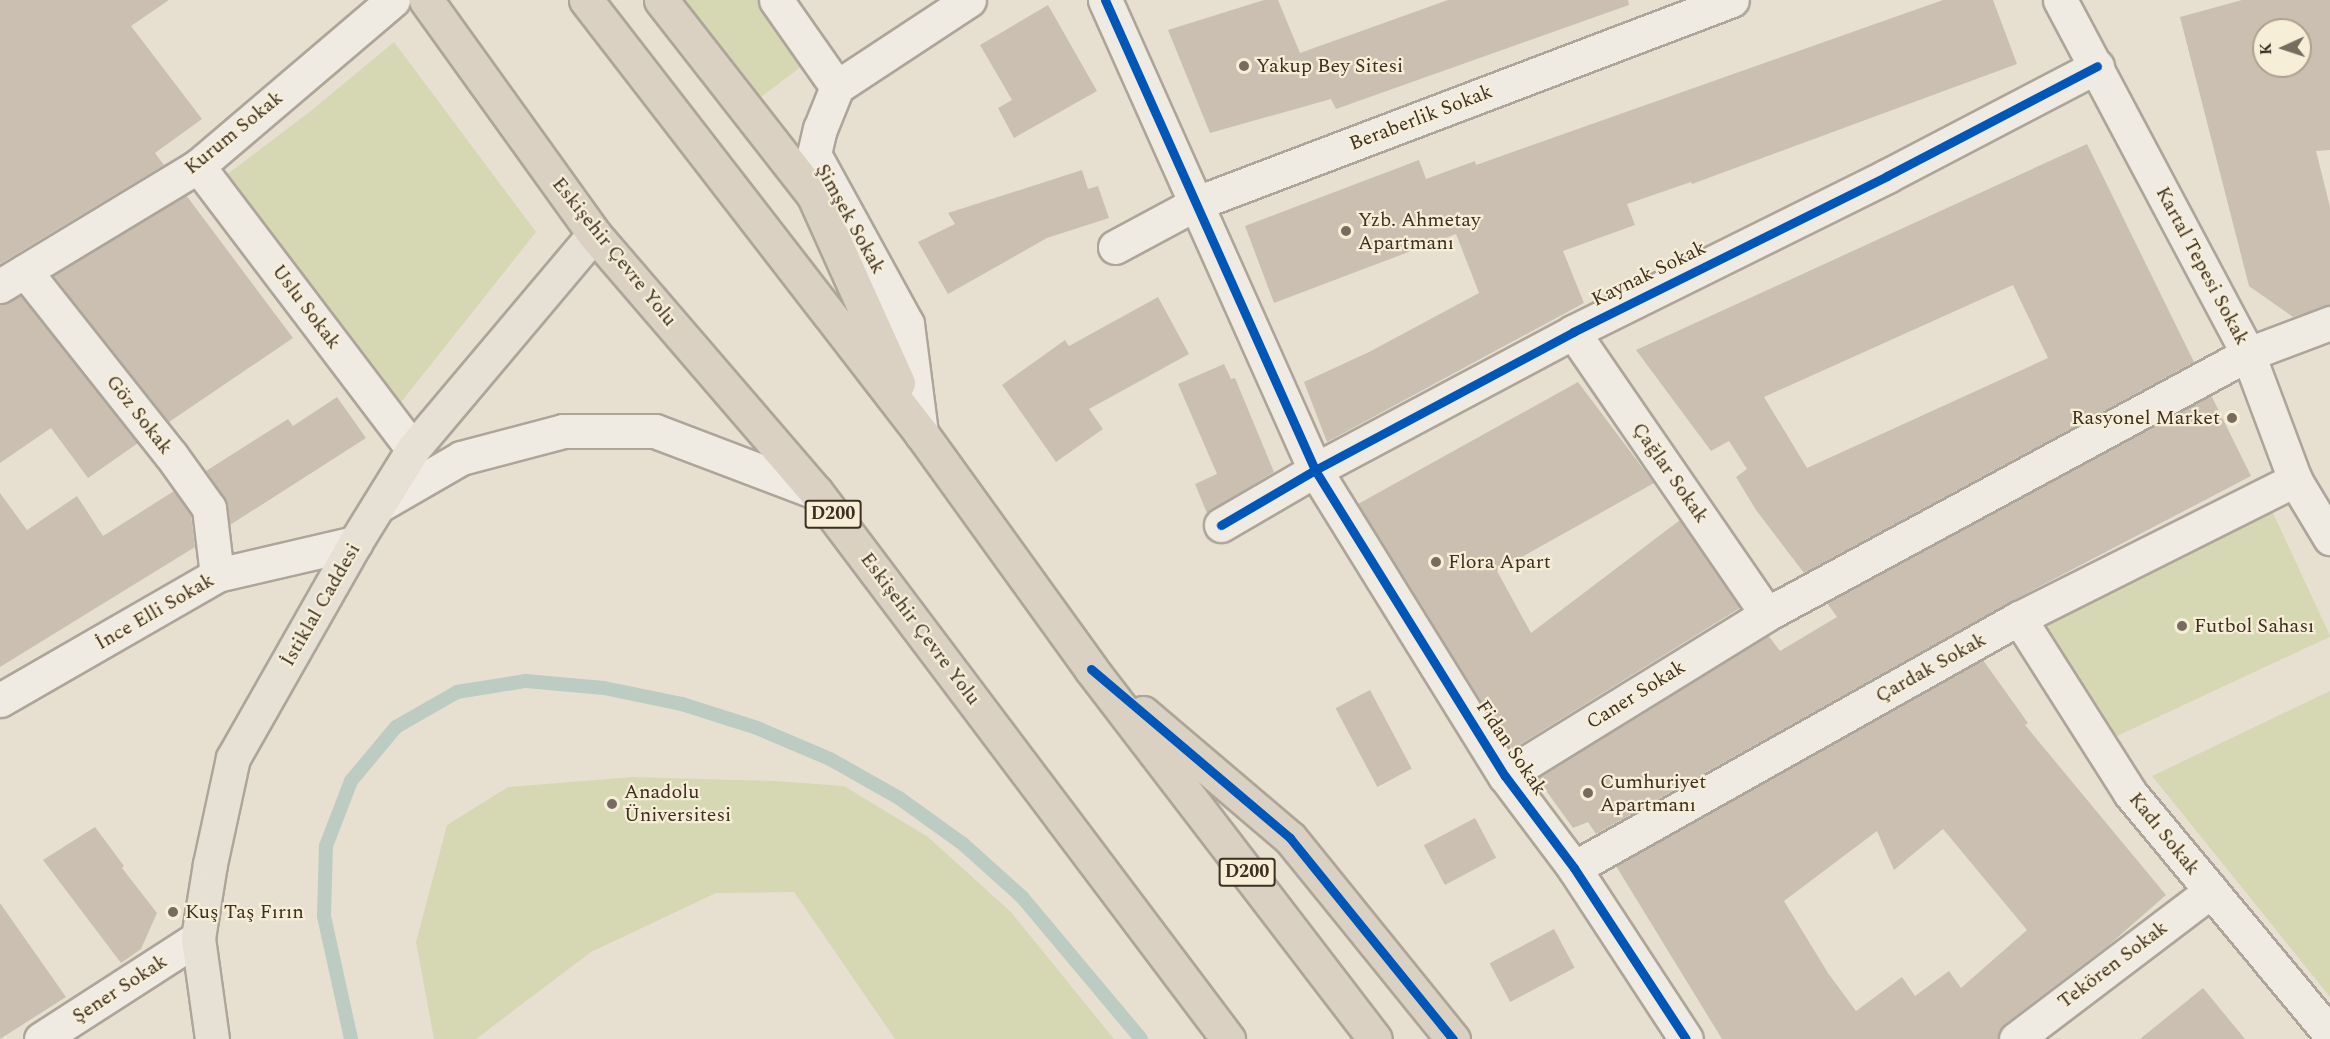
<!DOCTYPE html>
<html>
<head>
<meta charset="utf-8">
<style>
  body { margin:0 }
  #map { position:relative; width:2330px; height:1039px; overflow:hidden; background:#e7e0d1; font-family:Spectral,serif }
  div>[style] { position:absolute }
  .green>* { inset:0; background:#d6d7b3; transform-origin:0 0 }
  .stream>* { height:14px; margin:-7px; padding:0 7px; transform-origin:7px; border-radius:7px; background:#bcccc2 }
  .building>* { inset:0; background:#cbbfb2; transform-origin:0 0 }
  .roads { filter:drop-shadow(2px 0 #ada599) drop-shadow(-2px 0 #ada599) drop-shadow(0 2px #ada599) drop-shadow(0 -2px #ada599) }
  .minor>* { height:33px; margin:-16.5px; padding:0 16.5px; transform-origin:16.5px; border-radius:16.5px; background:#efebe3 }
  .major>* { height:33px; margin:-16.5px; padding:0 16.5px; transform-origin:16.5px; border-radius:16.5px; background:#e6e1d4 }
  .highway>* { height:33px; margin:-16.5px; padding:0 16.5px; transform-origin:16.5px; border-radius:16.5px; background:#dad1c2 }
  .cycleway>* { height:9px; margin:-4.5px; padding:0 4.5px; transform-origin:4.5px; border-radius:4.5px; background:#0057b8 }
  .dots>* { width:16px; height:16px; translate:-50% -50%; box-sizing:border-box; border:3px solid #f7eed8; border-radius:50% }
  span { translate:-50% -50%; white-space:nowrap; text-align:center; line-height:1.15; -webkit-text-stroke:4.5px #f7eed8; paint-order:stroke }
  .shield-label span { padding:2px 4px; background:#f7eed8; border:2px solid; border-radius:4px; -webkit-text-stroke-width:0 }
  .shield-label { font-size:18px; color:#3d2e20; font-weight:700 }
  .poi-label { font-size:20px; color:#3d2e20 }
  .left { translate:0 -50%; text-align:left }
  .right { translate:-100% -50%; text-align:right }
  .street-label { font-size:20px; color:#3d2e20 }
  .north { position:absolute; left:2252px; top:18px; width:60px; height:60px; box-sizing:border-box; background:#f7eed8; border:2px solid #ada18e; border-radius:50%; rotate:267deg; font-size:16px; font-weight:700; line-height:24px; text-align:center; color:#3d2e20 }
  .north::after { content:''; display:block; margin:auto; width:21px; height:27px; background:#786c5e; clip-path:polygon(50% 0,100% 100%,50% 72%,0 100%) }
</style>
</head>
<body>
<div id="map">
  <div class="green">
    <i style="clip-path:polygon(681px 0,767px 0,810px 60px,757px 100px)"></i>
    <i style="clip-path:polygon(394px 42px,536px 232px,398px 406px,213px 185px,312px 110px)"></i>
    <i style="left:2265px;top:496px;width:155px;height:262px;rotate:65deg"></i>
    <i style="clip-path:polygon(2330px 691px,2330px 997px,2152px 776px)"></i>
    <i style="clip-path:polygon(632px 777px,775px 781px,844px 786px,928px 837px,1011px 912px,1114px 1039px,895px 1039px,794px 892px,716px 893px,591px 952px,476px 1039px,434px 1039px,416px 942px,447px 825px,508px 787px)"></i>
  </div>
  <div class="stream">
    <i style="left:351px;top:1039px;width:126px;rotate:-102.4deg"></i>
    <i style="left:324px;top:916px;width:70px;rotate:-88.4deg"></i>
    <i style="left:326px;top:846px;width:70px;rotate:-69deg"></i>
    <i style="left:351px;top:781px;width:70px;rotate:-50.2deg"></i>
    <i style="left:396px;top:727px;width:70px;rotate:-29.8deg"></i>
    <i style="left:457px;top:692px;width:70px;rotate:-9.1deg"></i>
    <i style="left:526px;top:681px;width:78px;rotate:5.1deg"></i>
    <i style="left:604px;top:688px;width:80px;rotate:11.6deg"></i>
    <i style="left:682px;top:704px;width:79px;rotate:17.7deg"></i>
    <i style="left:757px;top:728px;width:79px;rotate:23deg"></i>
    <i style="left:830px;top:759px;width:79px;rotate:29.5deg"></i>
    <i style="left:899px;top:798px;width:79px;rotate:35.7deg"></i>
    <i style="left:963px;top:844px;width:79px;rotate:41.9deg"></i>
    <i style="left:1022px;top:897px;width:185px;rotate:50deg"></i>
  </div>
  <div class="building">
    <i style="clip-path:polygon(0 0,169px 0,131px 26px,202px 119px,155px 153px,164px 165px,0 264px)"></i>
    <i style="clip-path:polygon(1264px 0,1278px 0,1300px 53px,1448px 0,1628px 0,1629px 5px,1336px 109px,1331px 99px,1210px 133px,1168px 30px)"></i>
    <i style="clip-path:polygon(1943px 0,1993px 0,2017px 64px,1692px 184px,1691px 182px,1627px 204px,1635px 225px,1563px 251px,1584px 303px,1327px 442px,1304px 382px,1369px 352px,1479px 293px,1456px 234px,1274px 303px,1245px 226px,1419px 160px,1426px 179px,1475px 161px,1476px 165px)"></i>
    <i style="clip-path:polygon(evenodd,2242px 0,2330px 0,2330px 150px,2316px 151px,2330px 207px,2330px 305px,2293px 317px,2249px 286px,2180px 17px,2242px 0,2264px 30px,2300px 30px,2300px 66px,2264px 66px,2264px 30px)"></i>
    <i style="clip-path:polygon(1048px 5px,1097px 91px,1014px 138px,998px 108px,1012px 100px,980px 45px)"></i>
    <i style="clip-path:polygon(evenodd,2087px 144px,2194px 362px,1804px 573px,1756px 510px,1736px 477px,1747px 469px,1729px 441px,1711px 451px,1636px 350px,2087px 144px,2013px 285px,2048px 358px,1807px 468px,1764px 397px,2013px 285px)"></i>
    <i style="clip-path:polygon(1082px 170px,1088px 189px,1098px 186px,1109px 218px,1047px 238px,948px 294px,918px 242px,955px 224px,948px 213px)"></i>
    <i style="clip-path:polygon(186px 195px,293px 338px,169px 422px,53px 276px)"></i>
    <i style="clip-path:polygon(21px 296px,138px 443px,88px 478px,51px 428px,0 463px,0 305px)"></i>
    <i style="clip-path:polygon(1158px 297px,1189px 354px,1089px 409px,1103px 429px,1056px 462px,1002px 385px,1065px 340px,1069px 346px)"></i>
    <i style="clip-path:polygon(1224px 364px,1231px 379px,1235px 378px,1274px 472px,1207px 513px,1195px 484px,1217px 474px,1178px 384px)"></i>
    <i style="clip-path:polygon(1578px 382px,1654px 483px,1497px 571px,1531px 633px,1680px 520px,1740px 608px,1511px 750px,1358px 504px)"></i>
    <i style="clip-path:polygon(2211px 395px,2251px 476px,2010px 602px,1596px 834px,1588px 822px,1573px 828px,1537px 778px,1768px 635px,1780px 651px,1837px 617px,1827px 603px)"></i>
    <i style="clip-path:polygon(337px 397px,366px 438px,230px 525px,225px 498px,206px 471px,288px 419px,293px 426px)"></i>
    <i style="clip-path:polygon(174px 491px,191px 515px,195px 547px,0 667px,0 493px,27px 530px,77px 496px,103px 536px)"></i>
    <i style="clip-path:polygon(evenodd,1983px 660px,2028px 723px,2025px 725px,2166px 895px,2110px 944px,2005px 1024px,1998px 1039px,1722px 1039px,1616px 866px,1983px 660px,1943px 829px,2027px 930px,1961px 988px,1949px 971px,1915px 996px,1902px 977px,1856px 1011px,1828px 973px,1784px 901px,1877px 831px,1894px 870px,1943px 829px)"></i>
    <i style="left:1370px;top:690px;width:89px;height:39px;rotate:62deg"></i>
    <i style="left:1475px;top:818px;width:45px;height:58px;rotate:62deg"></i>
    <i style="clip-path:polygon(95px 827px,124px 866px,122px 868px,157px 913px,141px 949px,121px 963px,43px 860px)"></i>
    <i style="clip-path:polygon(0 903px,66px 997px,0 1039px)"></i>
    <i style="left:1554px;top:929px;width:44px;height:73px;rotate:62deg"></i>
    <i style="clip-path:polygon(2203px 988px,2245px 1039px,2140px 1039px)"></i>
  </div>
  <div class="roads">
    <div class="minor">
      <i style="left:776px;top:0;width:106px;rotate:55deg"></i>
      <i style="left:1105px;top:0;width:515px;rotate:65.92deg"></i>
      <i style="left:1315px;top:470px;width:360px;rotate:58.2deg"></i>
      <i style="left:1505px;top:776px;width:115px;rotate:53.1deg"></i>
      <i style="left:1574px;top:868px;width:204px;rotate:56.8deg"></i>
      <i style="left:2060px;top:0;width:401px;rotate:62deg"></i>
      <i style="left:2248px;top:354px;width:134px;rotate:69.5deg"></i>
      <i style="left:2295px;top:480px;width:68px;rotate:58.9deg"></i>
      <i style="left:198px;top:166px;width:355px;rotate:52.8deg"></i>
      <i style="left:1115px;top:247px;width:93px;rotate:-28.2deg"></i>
      <i style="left:1197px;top:203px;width:572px;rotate:-20.78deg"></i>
      <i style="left:25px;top:271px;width:235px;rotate:51.6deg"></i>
      <i style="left:171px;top:455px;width:65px;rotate:54.4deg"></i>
      <i style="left:209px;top:508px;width:67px;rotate:83.2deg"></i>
      <i style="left:0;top:286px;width:232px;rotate:-31.2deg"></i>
      <i style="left:198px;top:166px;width:256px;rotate:-40.4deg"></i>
      <i style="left:1573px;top:332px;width:342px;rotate:55.5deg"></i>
      <i style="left:921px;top:433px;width:110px;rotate:-97.3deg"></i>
      <i style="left:907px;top:324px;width:194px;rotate:-118.7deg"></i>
      <i style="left:814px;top:154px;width:26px;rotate:-77deg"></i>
      <i style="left:820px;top:129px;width:45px;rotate:-68deg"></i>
      <i style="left:837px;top:87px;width:158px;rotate:-33.4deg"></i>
      <i style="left:378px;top:506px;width:96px;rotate:-30deg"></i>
      <i style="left:461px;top:458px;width:106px;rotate:-14.8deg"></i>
      <i style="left:563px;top:431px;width:92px"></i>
      <i style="left:655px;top:431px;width:172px;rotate:20.8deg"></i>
      <i style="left:1221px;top:525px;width:109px;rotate:-30.3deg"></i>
      <i style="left:1315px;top:470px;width:293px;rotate:-28.1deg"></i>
      <i style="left:1573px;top:332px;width:351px;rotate:-26.4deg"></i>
      <i style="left:1887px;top:176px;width:237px;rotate:-27.6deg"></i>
      <i style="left:2019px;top:618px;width:207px;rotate:57.6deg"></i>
      <i style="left:2130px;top:793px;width:313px;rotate:50.3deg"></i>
      <i style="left:0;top:700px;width:250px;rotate:-29.9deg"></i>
      <i style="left:217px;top:575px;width:142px;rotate:-13.1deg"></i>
      <i style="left:1505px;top:776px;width:308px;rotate:-31.7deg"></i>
      <i style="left:1767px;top:614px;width:547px;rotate:-28.39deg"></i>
      <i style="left:2248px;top:354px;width:88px;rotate:-20.7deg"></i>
      <i style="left:1574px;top:868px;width:510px;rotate:-29.33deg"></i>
      <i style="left:2019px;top:618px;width:309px;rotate:-26.6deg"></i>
      <i style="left:41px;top:1039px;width:187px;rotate:-32.8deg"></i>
      <i style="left:2016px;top:1039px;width:245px;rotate:-37.2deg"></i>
    </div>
    <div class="major">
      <i style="left:212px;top:1039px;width:102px;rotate:-97.9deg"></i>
      <i style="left:198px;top:938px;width:75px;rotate:-80.8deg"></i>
      <i style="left:210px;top:864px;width:108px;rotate:-77.8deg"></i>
      <i style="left:233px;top:758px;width:247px;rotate:-60.4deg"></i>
      <i style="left:355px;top:543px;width:110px;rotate:-58.3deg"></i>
      <i style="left:413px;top:449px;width:281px;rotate:-49.9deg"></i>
    </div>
    <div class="highway">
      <i style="left:426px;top:0;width:288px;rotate:54.3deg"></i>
      <i style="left:594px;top:234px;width:340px;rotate:49.3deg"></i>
      <i style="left:816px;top:492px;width:685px;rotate:53.01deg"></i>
      <i style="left:586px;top:0;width:547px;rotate:52.27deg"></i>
      <i style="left:921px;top:433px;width:291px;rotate:54.2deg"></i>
      <i style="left:1091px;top:669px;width:466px;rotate:52.5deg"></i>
      <i style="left:661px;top:0;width:249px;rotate:52deg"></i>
      <i style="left:814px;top:196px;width:205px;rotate:65.8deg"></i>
      <i style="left:1143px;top:713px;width:193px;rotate:40.4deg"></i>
      <i style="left:1290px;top:838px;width:259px;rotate:51deg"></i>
    </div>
  </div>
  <div class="cycleway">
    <i style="left:1105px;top:0;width:515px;rotate:65.92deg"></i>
    <i style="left:1315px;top:470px;width:360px;rotate:58.2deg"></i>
    <i style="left:1505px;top:776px;width:115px;rotate:53.1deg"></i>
    <i style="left:1574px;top:868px;width:204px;rotate:56.8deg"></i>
    <i style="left:1221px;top:525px;width:109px;rotate:-30.3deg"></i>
    <i style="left:1315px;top:470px;width:293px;rotate:-28.1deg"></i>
    <i style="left:1573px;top:332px;width:351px;rotate:-26.4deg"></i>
    <i style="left:1887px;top:176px;width:237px;rotate:-27.6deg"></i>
    <i style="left:1091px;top:669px;width:261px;rotate:40.3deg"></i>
    <i style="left:1290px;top:838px;width:259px;rotate:51deg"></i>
  </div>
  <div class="dots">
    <i style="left:1244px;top:66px;background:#786c5e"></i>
    <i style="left:1346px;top:231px;background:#786c5e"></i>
    <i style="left:2232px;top:418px;background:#786c5e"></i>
    <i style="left:1436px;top:562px;background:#786c5e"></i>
    <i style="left:2182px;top:626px;background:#786c5e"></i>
    <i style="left:1588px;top:793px;background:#786c5e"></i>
    <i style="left:612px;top:804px;background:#786c5e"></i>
    <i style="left:173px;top:912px;background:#786c5e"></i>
  </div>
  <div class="shield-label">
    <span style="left:833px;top:514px">D200</span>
    <span style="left:1247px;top:872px">D200</span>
  </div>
  <div class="poi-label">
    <span class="left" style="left:1256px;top:66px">Yakup Bey Sitesi</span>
    <span class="left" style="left:1358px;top:232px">Yzb. Ahmetay<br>Apartmanı</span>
    <span class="right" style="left:2220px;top:418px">Rasyonel Market</span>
    <span class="left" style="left:1448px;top:562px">Flora Apart</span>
    <span class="left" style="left:2194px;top:626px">Futbol Sahası</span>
    <span class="left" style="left:1600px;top:794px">Cumhuriyet<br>Apartmanı</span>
    <span class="left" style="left:624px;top:804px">Anadolu<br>Üniversitesi</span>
    <span class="left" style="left:185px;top:912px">Kuş Taş Fırın</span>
  </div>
  <div class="street-label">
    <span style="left:1421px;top:118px;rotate:-21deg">Beraberlik Sokak</span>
    <span style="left:234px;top:133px;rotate:-39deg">Kurum Sokak</span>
    <span style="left:850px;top:219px;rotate:61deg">Şimşek Sokak</span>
    <span style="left:614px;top:252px;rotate:51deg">Eskişehir Çevre Yolu</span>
    <span style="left:2202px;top:266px;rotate:62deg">Kartal Tepesi Sokak</span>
    <span style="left:1649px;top:274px;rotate:-26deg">Kaynak Sokak</span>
    <span style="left:306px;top:307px;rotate:53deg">Uslu Sokak</span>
    <span style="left:139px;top:415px;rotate:52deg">Göz Sokak</span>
    <span style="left:1670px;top:473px;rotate:55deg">Çağlar Sokak</span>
    <span style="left:321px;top:605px;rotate:-60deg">İstiklal Caddesi</span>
    <span style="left:155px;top:612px;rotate:-30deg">İnce Elli Sokak</span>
    <span style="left:920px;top:629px;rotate:53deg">Eskişehir Çevre Yolu</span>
    <span style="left:1931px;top:668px;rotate:-29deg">Çardak Sokak</span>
    <span style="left:1636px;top:695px;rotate:-32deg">Caner Sokak</span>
    <span style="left:1511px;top:748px;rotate:56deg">Fidan Sokak</span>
    <span style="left:2164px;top:834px;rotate:51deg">Kadı Sokak</span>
    <span style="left:2113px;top:965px;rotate:-37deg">Tekören Sokak</span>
    <span style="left:120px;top:989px;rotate:-33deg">Şener Sokak</span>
  </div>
  <div class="north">K</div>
</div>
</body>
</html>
